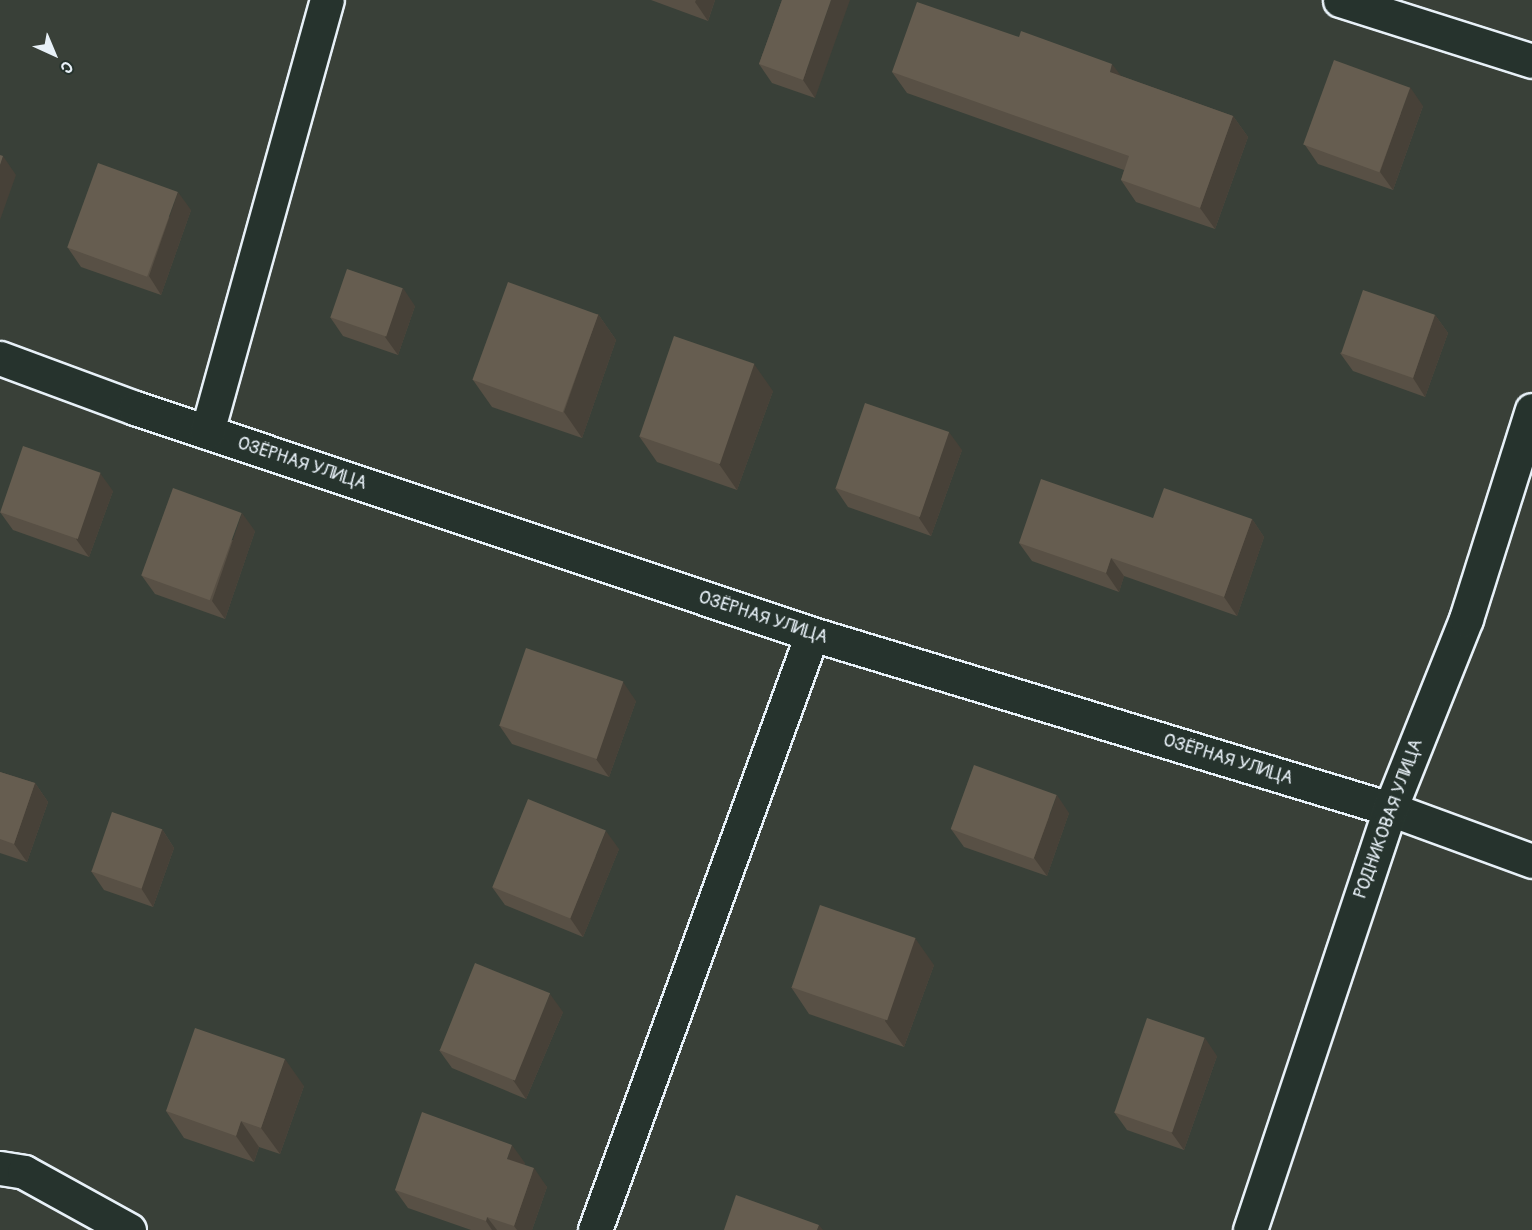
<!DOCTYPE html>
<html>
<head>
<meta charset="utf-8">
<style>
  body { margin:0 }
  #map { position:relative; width:1532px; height:1230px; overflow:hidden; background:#394038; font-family:Pangolin,sans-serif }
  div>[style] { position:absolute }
  .roads { filter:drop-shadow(2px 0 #e8f1f8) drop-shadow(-2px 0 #e8f1f8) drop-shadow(0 2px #e8f1f8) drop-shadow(0 -2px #e8f1f8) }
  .minor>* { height:33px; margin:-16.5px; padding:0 16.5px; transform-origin:16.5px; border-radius:16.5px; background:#26332d }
  .wall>* { inset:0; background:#585045 }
  .shaded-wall>* { inset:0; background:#474138 }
  .building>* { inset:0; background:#665d50; transform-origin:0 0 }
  span { translate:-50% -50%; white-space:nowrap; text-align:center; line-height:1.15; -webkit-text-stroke:4.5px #26332d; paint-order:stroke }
  .street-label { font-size:18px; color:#e8f1f8 }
  .north { position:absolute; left:24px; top:24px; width:60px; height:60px; -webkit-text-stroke:4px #26332d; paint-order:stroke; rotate:136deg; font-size:16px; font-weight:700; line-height:24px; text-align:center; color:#e8f1f8 }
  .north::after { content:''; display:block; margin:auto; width:21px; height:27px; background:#e8f1f8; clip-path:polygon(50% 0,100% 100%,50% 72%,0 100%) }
</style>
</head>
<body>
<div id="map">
  <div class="roads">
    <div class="minor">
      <i style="left:1340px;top:0;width:201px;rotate:17.6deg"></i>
      <i style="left:0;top:358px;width:144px;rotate:20.3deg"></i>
      <i style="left:135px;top:408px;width:714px;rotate:18.46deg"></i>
      <i style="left:812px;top:634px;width:604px;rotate:16.84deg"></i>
      <i style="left:1390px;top:809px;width:151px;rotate:20.1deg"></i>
      <i style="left:207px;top:432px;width:448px;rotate:-74.5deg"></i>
      <i style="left:0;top:1168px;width:24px;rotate:9deg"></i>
      <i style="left:24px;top:1172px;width:120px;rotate:28.9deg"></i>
      <i style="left:595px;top:1230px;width:634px;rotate:-69.99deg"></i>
      <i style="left:1250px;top:1230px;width:444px;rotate:-71.6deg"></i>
      <i style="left:1390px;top:809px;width:205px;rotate:-68.2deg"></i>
      <i style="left:1466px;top:619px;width:219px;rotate:-72.5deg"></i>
    </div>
  </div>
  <div class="wall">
    <i style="clip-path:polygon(651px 0,715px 0,708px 21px)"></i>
    <i style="clip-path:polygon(782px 0,815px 98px,772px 83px,759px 64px)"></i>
    <i style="clip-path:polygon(892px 72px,1121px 76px,1233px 116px,1248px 137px,1215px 229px,1136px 202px,1121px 180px,1124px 170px,907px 93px)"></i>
    <i style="clip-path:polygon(1423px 106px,1393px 190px,1318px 164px,1305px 145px)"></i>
    <i style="clip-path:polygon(191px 210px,161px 295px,81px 267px,68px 248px)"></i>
    <i style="clip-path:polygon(415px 306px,398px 355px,343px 336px,330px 317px)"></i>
    <i style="clip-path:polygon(598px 314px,616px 340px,582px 438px,492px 407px,473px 380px)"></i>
    <i style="clip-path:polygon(1435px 315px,1448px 333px,1425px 397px,1353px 371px,1340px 353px)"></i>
    <i style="clip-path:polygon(773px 391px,737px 490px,657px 462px,639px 436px)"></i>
    <i style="clip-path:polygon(962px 450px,931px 536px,848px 507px,835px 488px)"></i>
    <i style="clip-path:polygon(113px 491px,89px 557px,13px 530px,0 512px)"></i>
    <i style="clip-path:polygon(1153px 518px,1252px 519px,1264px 537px,1237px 616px,1124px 576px,1119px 592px,1032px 561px,1019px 543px)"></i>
    <i style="clip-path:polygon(255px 531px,225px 619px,155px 594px,142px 576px)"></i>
    <i style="clip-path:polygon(636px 701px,609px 777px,512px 744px,499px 725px)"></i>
    <i style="clip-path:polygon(0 772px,35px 783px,48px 802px,27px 862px,0 853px)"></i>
    <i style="clip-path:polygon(1069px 813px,1047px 876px,964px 847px,951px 829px)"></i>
    <i style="clip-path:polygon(162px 829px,174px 848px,153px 907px,104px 890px,91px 871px)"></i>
    <i style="clip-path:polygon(619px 849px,583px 937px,505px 905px,492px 887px)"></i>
    <i style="clip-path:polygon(934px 965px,904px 1047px,809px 1014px,791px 987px)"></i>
    <i style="clip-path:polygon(563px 1012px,526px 1099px,452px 1068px,439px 1050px)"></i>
    <i style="clip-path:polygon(1217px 1056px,1184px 1150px,1127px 1130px,1114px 1112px)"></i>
    <i style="clip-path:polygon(304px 1086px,280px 1154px,259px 1147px,254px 1162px,184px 1138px,166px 1111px)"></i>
    <i style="clip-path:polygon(525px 1163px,524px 1165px,547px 1187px,532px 1230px,471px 1230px,408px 1208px,395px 1190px)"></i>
  </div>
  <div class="shaded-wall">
    <i style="clip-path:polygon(696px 0,715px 0,708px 21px,695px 2px)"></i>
    <i style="clip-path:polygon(831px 0,850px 0,815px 98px,803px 80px)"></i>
    <i style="clip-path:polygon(1112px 64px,1128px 85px,1110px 72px)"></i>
    <i style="clip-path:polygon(1410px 87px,1423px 106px,1393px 190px,1380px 172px)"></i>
    <i style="clip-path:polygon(1233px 116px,1248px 137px,1215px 229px,1200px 208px)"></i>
    <i style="clip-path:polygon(3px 156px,16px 175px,0 220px,0 165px)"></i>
    <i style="clip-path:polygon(178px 192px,191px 210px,161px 295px,149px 276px)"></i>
    <i style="clip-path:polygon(403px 288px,415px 306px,398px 355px,385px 337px)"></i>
    <i style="clip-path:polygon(598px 314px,616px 340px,582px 438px,564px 412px)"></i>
    <i style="clip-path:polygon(1435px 315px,1448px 333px,1425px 397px,1413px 378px)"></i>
    <i style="clip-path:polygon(754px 364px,773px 391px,737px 490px,719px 464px)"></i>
    <i style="clip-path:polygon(949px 432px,962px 450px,931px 536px,919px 518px)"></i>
    <i style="clip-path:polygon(100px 473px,113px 491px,89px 557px,76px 539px)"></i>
    <i style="clip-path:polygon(242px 513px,255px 531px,225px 619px,212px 601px)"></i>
    <i style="clip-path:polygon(1252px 519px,1264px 537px,1237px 616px,1224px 597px)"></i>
    <i style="clip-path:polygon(1111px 558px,1124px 576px,1119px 592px,1106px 573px)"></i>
    <i style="clip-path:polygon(623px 682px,636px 701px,609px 777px,596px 759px)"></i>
    <i style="clip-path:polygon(35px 783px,48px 802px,27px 862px,14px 844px)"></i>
    <i style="clip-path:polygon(1057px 795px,1069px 813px,1047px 876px,1034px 858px)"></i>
    <i style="clip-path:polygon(162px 829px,174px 848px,153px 907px,141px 888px)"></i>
    <i style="clip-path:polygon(606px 831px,619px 849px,583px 937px,570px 918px)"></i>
    <i style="clip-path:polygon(915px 938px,934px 965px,904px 1047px,885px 1021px)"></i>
    <i style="clip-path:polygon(550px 994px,563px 1012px,526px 1099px,513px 1080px)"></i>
    <i style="clip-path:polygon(1205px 1038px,1217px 1056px,1184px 1150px,1171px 1132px)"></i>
    <i style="clip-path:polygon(285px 1059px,304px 1086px,280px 1154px,261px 1128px)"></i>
    <i style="clip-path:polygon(241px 1121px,259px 1147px,254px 1162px,236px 1136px)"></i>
    <i style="clip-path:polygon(512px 1145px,525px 1163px,520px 1177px,507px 1159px)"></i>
    <i style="clip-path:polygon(534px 1168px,547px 1187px,532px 1230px,517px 1230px,514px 1226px)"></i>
    <i style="clip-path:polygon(487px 1217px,497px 1230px,492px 1230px,486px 1221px)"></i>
    <i style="clip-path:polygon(819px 1225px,823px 1230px,817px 1230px)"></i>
  </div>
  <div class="building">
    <i style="clip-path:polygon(782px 0,831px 0,803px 80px,759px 64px)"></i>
    <i style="clip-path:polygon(917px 2px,1019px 37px,1021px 31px,1112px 64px,1110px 72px,1233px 116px,1200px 208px,1121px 180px,1129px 156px,892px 72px)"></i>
    <i style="left:1334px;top:60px;width:81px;height:90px;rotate:20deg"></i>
    <i style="clip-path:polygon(0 155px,3px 156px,0 165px)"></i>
    <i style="left:98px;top:163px;width:85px;height:90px;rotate:20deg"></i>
    <i style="left:347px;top:269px;width:59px;height:51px;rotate:19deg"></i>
    <i style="left:508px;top:282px;width:96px;height:104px;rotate:20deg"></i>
    <i style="left:1363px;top:290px;width:76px;height:67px;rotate:19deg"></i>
    <i style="left:674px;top:336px;width:85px;height:106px;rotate:19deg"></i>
    <i style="left:865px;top:403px;width:89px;height:90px;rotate:19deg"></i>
    <i style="left:23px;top:446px;width:82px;height:70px;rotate:19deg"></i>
    <i style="clip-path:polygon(1041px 479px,1153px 518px,1164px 488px,1252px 519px,1224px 597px,1111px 558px,1106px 573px,1019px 543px)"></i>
    <i style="left:173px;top:488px;width:73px;height:93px;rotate:20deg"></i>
    <i style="left:526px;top:648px;width:103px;height:82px;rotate:19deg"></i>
    <i style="left:974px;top:765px;width:88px;height:68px;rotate:20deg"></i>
    <i style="clip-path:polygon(0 772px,35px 783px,14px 844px,0 839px)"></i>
    <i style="left:528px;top:799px;width:84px;height:95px;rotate:22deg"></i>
    <i style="left:112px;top:812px;width:53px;height:63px;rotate:19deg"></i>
    <i style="left:820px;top:905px;width:101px;height:87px;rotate:19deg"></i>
    <i style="left:475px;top:963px;width:81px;height:94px;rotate:22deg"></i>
    <i style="left:1147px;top:1018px;width:61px;height:100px;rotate:19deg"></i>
    <i style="clip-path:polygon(195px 1028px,285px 1059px,261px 1128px,241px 1121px,236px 1136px,166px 1111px)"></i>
    <i style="clip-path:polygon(422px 1112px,512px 1145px,507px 1159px,534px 1168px,514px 1226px,487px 1217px,486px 1221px,395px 1190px)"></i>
    <i style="clip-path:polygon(736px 1195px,819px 1225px,817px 1230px,724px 1230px)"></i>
  </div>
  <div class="street-label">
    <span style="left:302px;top:464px;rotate:18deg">ОЗЁРНАЯ УЛИЦА</span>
    <span style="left:763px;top:618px;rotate:18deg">ОЗЁРНАЯ УЛИЦА</span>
    <span style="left:1228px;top:760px;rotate:17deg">ОЗЁРНАЯ УЛИЦА</span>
    <span style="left:1389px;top:819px;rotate:-70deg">РОДНИКОВАЯ УЛИЦА</span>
  </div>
  <div class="north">С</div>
</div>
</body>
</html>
